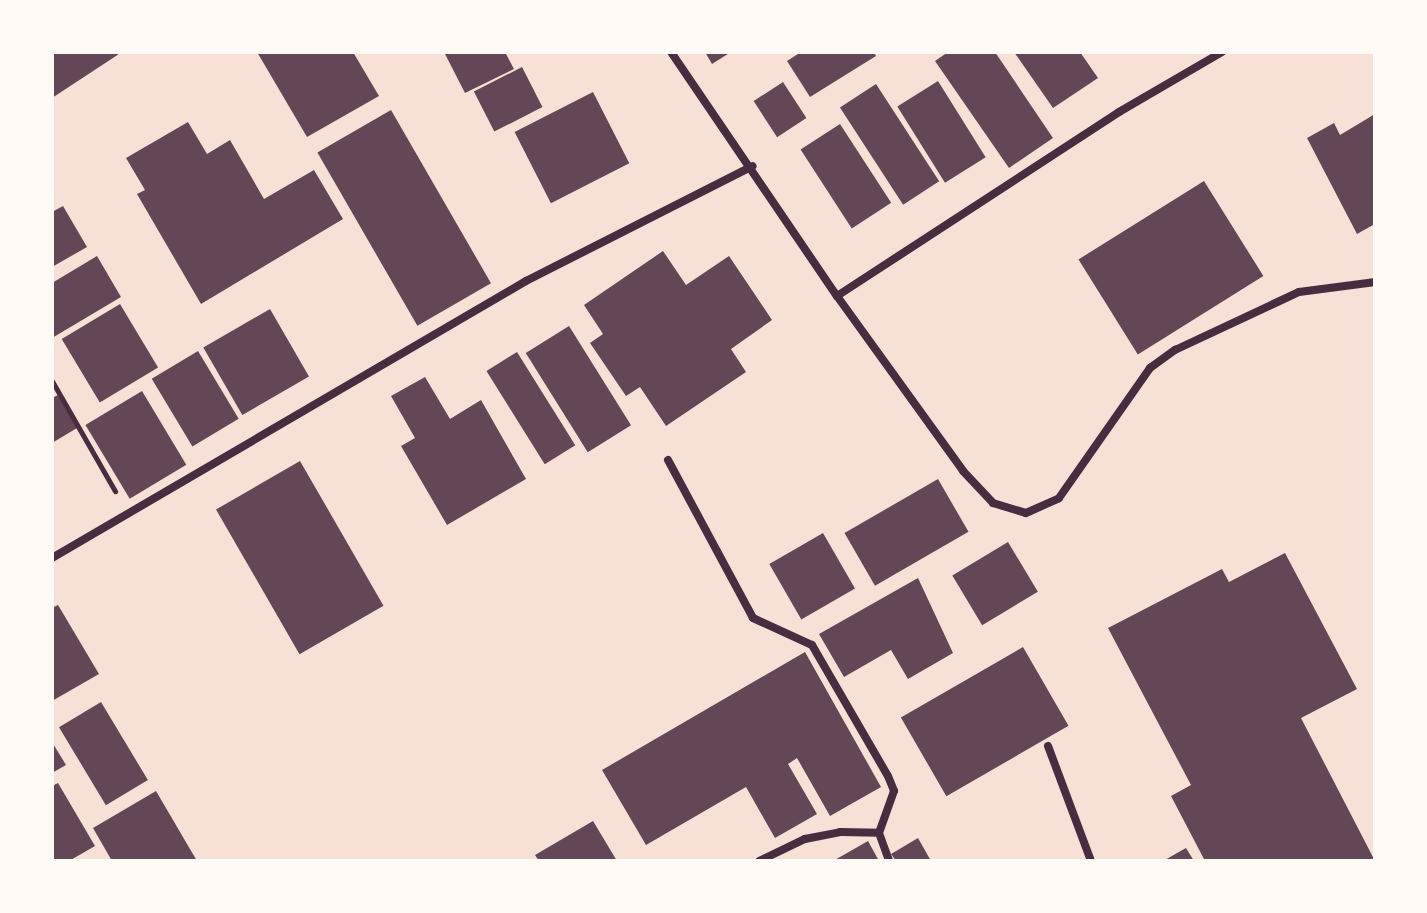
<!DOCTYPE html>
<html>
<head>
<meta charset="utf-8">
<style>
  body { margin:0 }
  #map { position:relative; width:1427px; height:913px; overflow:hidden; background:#f7e1d7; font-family:"Source Serif 4",serif }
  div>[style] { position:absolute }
  .building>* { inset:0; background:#644757; transform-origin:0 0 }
  .path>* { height:5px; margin:-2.5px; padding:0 2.5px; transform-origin:2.5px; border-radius:2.5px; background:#4a2c40 }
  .minor>* { height:8px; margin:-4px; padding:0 4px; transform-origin:4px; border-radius:4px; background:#4a2c40 }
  span { translate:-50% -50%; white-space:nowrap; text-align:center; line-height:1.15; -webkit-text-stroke:8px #fffaf5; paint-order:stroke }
  .frame { position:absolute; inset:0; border:54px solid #fffaf5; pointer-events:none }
</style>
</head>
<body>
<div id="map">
  <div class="building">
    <i style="clip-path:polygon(52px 52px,122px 52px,52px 98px)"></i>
    <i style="clip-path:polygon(257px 52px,353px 52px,379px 96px,307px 137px)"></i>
    <i style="clip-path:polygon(444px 52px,505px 52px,514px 69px,465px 93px)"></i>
    <i style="clip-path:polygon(705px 52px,731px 52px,712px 64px)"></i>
    <i style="clip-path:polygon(801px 52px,874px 52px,876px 56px,810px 97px,787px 61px)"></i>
    <i style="clip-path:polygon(948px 52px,995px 52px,1053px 138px,1009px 168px,935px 61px)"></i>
    <i style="clip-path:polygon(1014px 52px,1080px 52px,1098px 78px,1053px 108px)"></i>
    <i style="left:522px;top:67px;width:45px;height:54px;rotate:63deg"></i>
    <i style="left:938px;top:81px;width:90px;height:48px;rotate:58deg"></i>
    <i style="left:783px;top:82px;width:43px;height:35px;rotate:57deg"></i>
    <i style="left:876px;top:84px;width:116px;height:43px;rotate:57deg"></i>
    <i style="left:593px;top:92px;width:80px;height:88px;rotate:63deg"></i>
    <i style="left:391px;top:110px;width:200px;height:85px;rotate:60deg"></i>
    <i style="clip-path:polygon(1375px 114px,1375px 230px,1373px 225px,1357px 234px,1307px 138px,1334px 123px,1340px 135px)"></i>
    <i style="clip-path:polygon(188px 122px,207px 154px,230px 140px,264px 199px,314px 170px,343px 219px,201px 304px,137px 194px,145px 190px,126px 158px)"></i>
    <i style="left:840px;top:124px;width:94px;height:47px;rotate:57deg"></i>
    <i style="left:1204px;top:181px;width:112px;height:148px;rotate:58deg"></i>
    <i style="clip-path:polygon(63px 206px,87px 247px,52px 267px,52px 212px)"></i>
    <i style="clip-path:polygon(663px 251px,686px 285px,729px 256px,772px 320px,731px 349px,746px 372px,666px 426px,640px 387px,626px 396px,590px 343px,603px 334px,584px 305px)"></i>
    <i style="clip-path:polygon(97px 256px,121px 297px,52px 338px,52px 283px)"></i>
    <i style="left:120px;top:304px;width:74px;height:68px;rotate:59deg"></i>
    <i style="left:270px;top:309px;width:78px;height:77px;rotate:60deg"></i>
    <i style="left:569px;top:326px;width:117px;height:51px;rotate:58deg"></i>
    <i style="left:198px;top:351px;width:79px;height:54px;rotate:59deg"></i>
    <i style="left:517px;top:352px;width:110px;height:36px;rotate:58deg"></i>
    <i style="clip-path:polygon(425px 377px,450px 419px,481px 400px,526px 479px,447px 525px,401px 446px,415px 438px,391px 396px)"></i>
    <i style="left:142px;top:391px;width:86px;height:66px;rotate:59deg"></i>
    <i style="clip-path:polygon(58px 395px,77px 428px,52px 443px,52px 398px)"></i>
    <i style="left:300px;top:461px;width:167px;height:97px;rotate:60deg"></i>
    <i style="left:938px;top:479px;width:61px;height:108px;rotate:60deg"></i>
    <i style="left:823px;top:533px;width:64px;height:62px;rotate:60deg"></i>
    <i style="left:1008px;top:542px;width:58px;height:65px;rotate:59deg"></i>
    <i style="clip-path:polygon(1285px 553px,1357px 689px,1301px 718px,1375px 861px,1205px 861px,1171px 796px,1191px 785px,1108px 628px,1222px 569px,1229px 582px)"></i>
    <i style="clip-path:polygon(918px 578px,953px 653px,908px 679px,891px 650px,844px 677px,819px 634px)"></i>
    <i style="clip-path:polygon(58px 605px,99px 674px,52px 701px,52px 608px)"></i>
    <i style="left:1023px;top:647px;width:91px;height:141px;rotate:60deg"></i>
    <i style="clip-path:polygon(805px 652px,881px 787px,830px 816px,797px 758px,788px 764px,817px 814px,775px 838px,746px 787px,646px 845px,602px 770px)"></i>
    <i style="left:101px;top:702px;width:91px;height:49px;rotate:59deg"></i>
    <i style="clip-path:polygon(52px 742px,66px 765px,52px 773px)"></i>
    <i style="clip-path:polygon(58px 783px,95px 846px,69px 861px,52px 861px,52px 786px)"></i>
    <i style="clip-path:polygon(156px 791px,197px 861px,112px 861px,93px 828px)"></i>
    <i style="clip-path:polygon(593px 821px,617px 861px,539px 861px,535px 855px)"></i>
    <i style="clip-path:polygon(918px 838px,931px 861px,896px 861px,891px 854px)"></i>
    <i style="clip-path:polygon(868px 841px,879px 861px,833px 861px)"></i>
    <i style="clip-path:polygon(1186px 848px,1194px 861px,1163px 861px)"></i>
  </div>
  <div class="path">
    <i style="left:52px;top:381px;width:127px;rotate:60.2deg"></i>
  </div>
  <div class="minor">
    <i style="left:671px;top:52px;width:295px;rotate:55.8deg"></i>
    <i style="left:837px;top:296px;width:216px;rotate:54.2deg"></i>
    <i style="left:963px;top:471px;width:44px;rotate:46.8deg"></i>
    <i style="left:993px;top:503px;width:34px;rotate:17deg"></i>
    <i style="left:1026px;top:513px;width:36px;rotate:-24deg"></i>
    <i style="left:1059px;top:498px;width:159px;rotate:-55deg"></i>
    <i style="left:1150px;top:368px;width:31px;rotate:-36deg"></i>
    <i style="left:1175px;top:350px;width:137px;rotate:-25.1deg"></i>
    <i style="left:1299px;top:292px;width:77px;rotate:-7.5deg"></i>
    <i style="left:837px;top:296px;width:337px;rotate:-33.1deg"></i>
    <i style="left:1119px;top:112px;width:119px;rotate:-30.2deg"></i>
    <i style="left:668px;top:460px;width:179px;rotate:61.7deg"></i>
    <i style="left:753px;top:618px;width:65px;rotate:24.6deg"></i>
    <i style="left:812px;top:645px;width:151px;rotate:59.9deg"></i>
    <i style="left:888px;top:776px;width:16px;rotate:68deg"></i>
    <i style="left:894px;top:791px;width:45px;rotate:109.7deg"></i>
    <i style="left:879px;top:833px;width:30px;rotate:70deg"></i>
    <i style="left:52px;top:558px;width:549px;rotate:-30.3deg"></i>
    <i style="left:526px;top:281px;width:254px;rotate:-26.9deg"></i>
    <i style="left:1048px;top:746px;width:123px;rotate:69.5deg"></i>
    <i style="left:759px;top:861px;width:51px;rotate:-25.6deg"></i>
    <i style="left:805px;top:839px;width:36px;rotate:-11deg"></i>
    <i style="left:840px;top:832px;width:39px;rotate:1deg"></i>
  </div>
  <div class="frame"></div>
</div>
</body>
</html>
